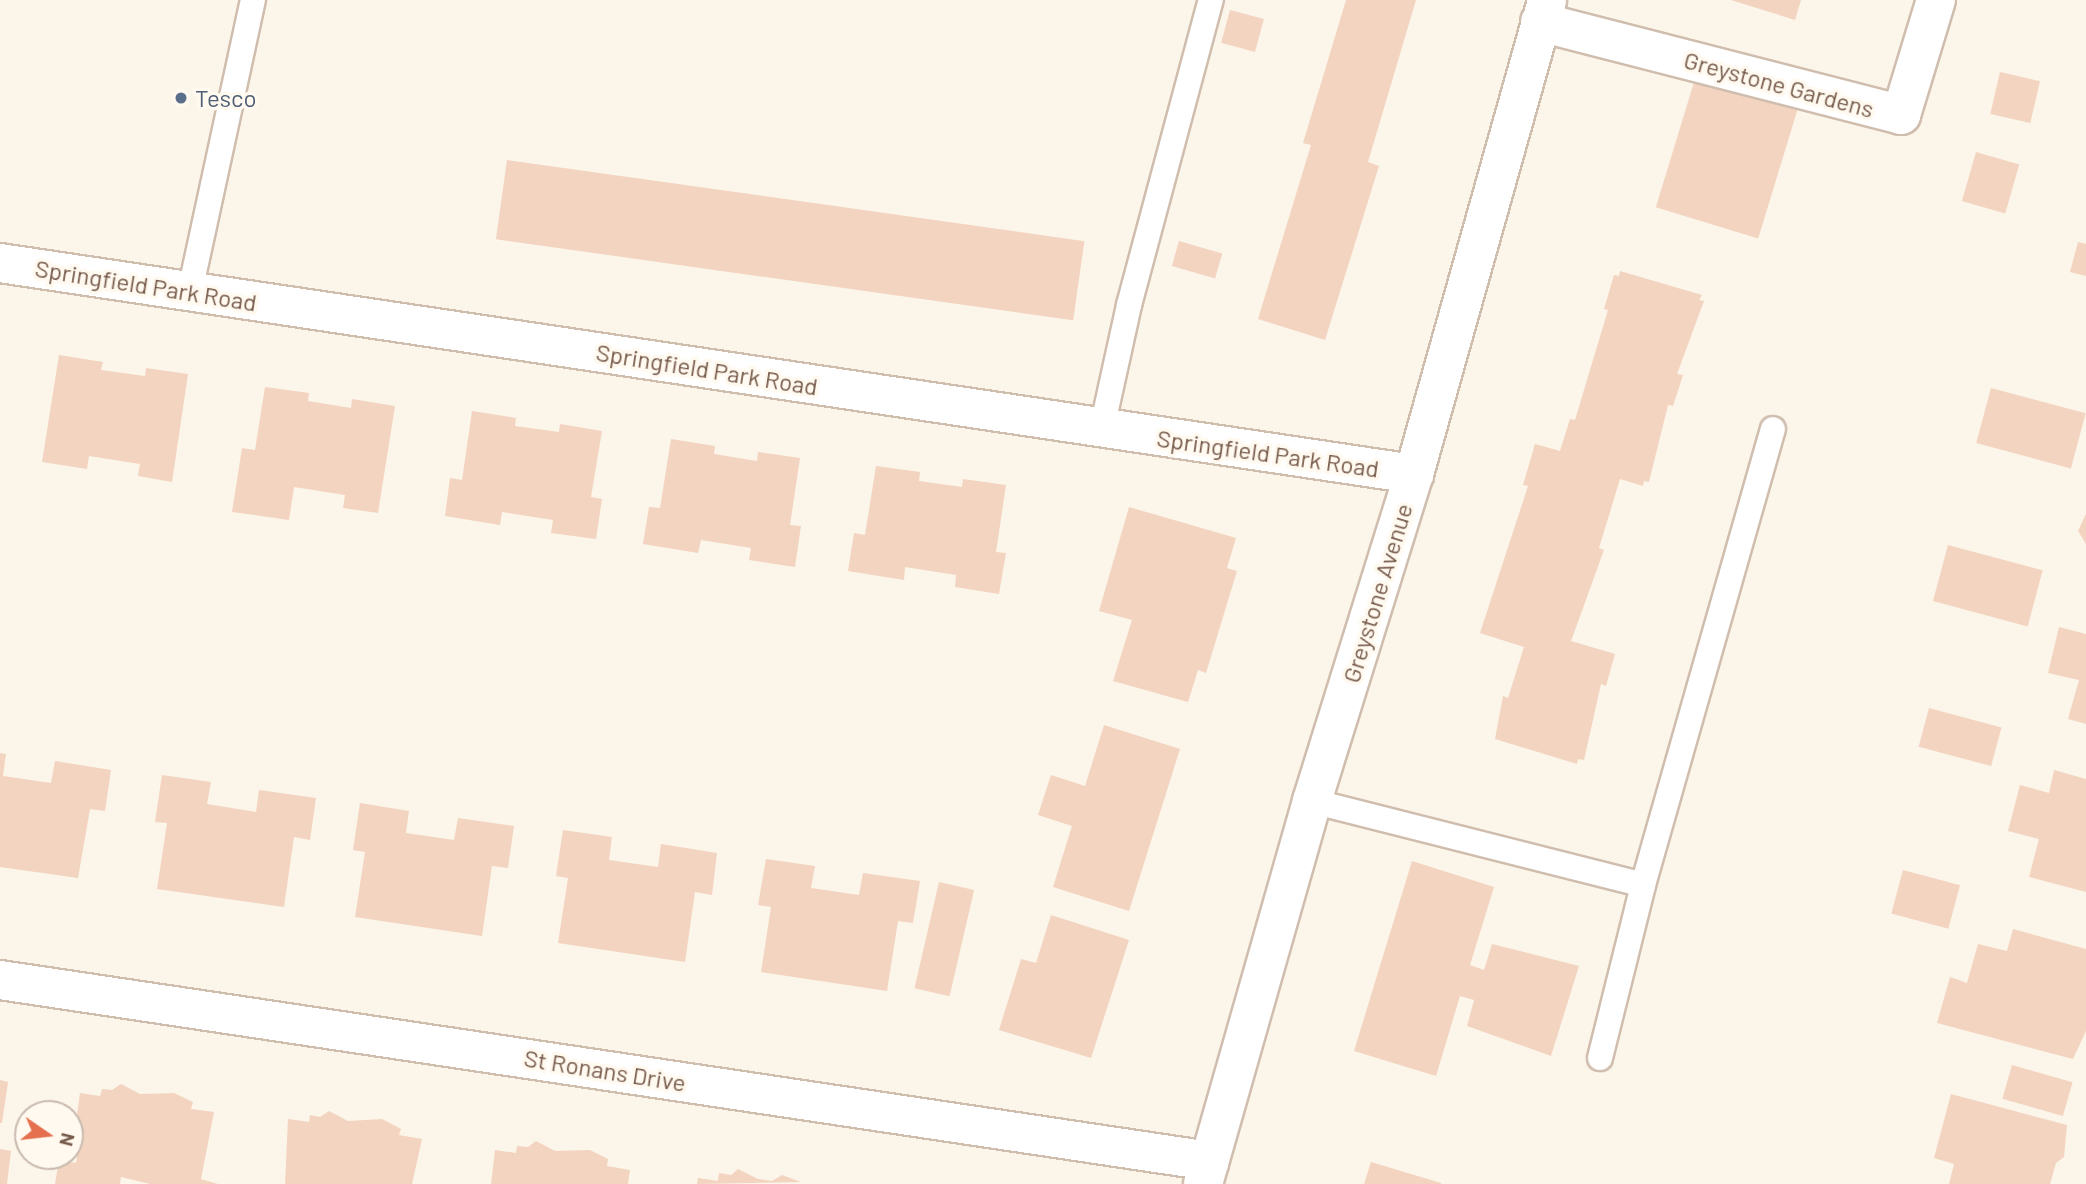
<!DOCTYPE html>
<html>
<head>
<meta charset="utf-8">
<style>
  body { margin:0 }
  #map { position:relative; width:2086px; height:1184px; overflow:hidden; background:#fcf5e9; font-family:Barlow,sans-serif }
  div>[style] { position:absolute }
  .building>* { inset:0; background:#f2d4c0; transform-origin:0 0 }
  .roads { filter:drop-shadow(2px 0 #cfbdae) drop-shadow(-2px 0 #cfbdae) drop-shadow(0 2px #cfbdae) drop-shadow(0 -2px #cfbdae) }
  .service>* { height:24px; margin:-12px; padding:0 12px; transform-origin:12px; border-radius:12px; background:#fff }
  .minor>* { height:38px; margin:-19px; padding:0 19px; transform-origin:19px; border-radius:19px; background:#fff }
  .tertiary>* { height:38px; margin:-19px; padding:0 19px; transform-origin:19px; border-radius:19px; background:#fff }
  .dots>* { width:19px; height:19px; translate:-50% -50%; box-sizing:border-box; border:4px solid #fff9ef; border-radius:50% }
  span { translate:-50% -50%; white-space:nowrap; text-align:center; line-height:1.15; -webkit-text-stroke:7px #fff9ef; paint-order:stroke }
  .street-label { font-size:24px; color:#775b4c }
  .service-label { font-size:24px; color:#4e5e75 }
  .left { translate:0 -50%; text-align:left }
  .north { position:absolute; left:14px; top:1100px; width:70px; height:70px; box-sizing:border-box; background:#fff9ef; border:2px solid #c9baae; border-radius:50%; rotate:104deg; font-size:19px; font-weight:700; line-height:28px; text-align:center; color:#775b4c }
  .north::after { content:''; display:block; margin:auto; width:24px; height:32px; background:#e5704f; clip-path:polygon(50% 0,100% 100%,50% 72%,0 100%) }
</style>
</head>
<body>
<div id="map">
  <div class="building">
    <i style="clip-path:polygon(1346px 0,1416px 0,1368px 162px,1379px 166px,1325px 340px,1258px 319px,1311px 145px,1303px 143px)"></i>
    <i style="clip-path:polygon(1731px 0,1801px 0,1795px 20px)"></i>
    <i style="left:1230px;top:10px;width:35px;height:34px;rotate:15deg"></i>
    <i style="left:2000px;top:72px;width:41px;height:43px;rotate:13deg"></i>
    <i style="left:1695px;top:79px;width:107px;height:134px;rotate:17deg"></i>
    <i style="left:1976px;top:152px;width:45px;height:51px;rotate:16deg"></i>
    <i style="left:507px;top:160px;width:583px;height:80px;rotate:8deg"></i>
    <i style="left:1179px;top:241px;width:45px;height:26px;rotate:16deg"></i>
    <i style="clip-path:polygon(2078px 242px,2086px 244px,2086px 276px,2070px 272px)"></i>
    <i style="clip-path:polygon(1620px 271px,1702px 295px,1699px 300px,1704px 301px,1677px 374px,1683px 375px,1673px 406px,1668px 405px,1649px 482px,1644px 481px,1643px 486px,1620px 479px,1599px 548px,1604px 550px,1571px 641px,1615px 654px,1606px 686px,1601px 684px,1584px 760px,1578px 759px,1577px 764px,1495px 739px,1503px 696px,1508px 698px,1524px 647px,1480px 633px,1528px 486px,1523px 485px,1535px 444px,1560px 451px,1570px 419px,1575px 420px,1608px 310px,1604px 309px,1614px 275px,1619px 276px)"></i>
    <i style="clip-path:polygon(59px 355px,103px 362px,101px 370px,145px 376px,146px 368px,188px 374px,172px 482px,138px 476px,140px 464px,89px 456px,87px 469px,42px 462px)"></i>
    <i style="clip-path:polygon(265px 387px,309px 393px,308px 401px,351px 408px,352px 399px,395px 406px,378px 513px,343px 508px,345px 495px,294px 487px,289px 520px,232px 512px,242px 448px,255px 450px)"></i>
    <i style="left:1991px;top:388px;width:98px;height:57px;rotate:15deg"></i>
    <i style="clip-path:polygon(472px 411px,516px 418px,515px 426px,559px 432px,560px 424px,602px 431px,591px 497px,602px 499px,596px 539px,551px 533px,553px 520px,502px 512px,500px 525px,445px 516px,450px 478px,462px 480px)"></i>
    <i style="clip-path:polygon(671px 439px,715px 446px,714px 454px,757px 461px,758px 452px,800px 458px,790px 525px,801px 526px,795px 567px,749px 560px,751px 548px,701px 540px,698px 553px,643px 544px,649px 507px,660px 508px)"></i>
    <i style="clip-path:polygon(876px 466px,920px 472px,919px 481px,962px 487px,963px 479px,1006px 485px,996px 552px,1006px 553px,999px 594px,955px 587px,956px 575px,905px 567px,904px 580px,848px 571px,854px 533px,865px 535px)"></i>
    <i style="clip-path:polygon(1129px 507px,1236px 538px,1227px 568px,1237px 571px,1206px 673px,1198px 670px,1188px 702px,1113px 681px,1132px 620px,1099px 611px)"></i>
    <i style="clip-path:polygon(2086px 514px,2086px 544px,2078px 531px)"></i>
    <i style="left:1948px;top:545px;width:98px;height:58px;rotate:15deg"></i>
    <i style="clip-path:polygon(2059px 627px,2086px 634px,2086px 724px,2068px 719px,2079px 680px,2048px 673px)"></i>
    <i style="left:1929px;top:708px;width:75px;height:40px;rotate:15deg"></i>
    <i style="clip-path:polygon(1104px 725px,1180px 749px,1129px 911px,1053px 887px,1072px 826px,1038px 815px,1051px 775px,1085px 786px)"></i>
    <i style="clip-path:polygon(0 753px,6px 754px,3px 776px,51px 783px,55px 761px,111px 770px,105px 811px,90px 809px,78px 878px,0 867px)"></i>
    <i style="clip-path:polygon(2054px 770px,2086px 779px,2086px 892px,2029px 877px,2039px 839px,2008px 831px,2020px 785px,2049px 793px)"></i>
    <i style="clip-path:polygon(162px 775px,211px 782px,207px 804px,256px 812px,259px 790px,316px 798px,310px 840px,294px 837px,284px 907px,157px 889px,167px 823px,155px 822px)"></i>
    <i style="clip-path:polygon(360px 803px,409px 811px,406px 833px,454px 840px,458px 818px,514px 826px,508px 868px,492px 866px,482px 936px,355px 917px,365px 852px,353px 850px)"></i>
    <i style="clip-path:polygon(563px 830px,612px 837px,609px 860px,658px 867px,661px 844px,717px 853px,712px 895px,695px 892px,685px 962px,558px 943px,568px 878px,556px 876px)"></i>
    <i style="clip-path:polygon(766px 859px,815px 866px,811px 888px,859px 895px,863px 873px,920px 881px,913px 923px,898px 921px,887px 991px,761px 972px,771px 907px,758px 905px)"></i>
    <i style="clip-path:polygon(1412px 861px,1494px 887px,1470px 965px,1484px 970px,1492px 944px,1579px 966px,1551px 1056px,1467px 1026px,1474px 1000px,1460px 996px,1436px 1076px,1354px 1051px)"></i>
    <i style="left:1903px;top:870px;width:59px;height:45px;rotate:15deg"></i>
    <i style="left:939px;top:882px;width:36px;height:109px;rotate:13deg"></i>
    <i style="clip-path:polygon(1051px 915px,1129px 940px,1091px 1058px,999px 1030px,1021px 959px,1036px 963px)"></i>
    <i style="clip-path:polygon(2013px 929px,2086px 949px,2086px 1031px,2073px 1059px,1937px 1023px,1950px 977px,1967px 983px,1978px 944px,2007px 951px)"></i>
    <i style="left:2012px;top:1065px;width:63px;height:35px;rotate:16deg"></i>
    <i style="clip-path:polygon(0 1080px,8px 1082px,2px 1123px,0 1123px)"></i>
    <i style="clip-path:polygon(121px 1084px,140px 1094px,174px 1093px,193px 1102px,191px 1109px,214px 1112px,201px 1179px,218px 1184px,150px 1184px,121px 1177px,120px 1184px,55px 1184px,59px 1160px,76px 1163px,81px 1130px,75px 1129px,80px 1093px,100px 1096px,102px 1089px,112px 1090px)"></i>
    <i style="clip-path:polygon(1951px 1094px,2067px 1125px,2064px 1157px,2056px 1163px,2050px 1184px,1949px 1184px,1954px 1164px,1934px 1158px)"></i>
    <i style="clip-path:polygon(329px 1111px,348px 1121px,382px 1119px,401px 1129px,399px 1135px,422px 1139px,412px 1184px,285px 1184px,288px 1119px,309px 1122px,310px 1115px,320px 1117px)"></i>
    <i style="clip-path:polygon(536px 1141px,555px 1151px,590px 1150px,608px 1159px,607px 1166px,630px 1170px,628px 1184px,491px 1184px,495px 1150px,516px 1153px,517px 1146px,528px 1147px)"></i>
    <i style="clip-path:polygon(0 1149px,11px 1151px,7px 1184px,0 1184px)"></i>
    <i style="clip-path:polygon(1371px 1162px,1441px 1183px,1441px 1184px,1364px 1184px)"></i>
    <i style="clip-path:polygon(738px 1169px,758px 1179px,772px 1181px,782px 1175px,801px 1182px,697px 1184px,698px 1178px,718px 1181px,719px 1173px,731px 1175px)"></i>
  </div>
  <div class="roads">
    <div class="service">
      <i style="left:190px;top:291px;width:298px;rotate:-77.8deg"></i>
      <i style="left:1102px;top:428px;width:126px;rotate:-77.6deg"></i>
      <i style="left:1129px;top:305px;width:316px;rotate:-75deg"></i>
      <i style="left:1312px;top:801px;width:341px;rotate:14.2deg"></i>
      <i style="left:1600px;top:1058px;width:178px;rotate:-76deg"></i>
      <i style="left:1643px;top:885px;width:474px;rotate:-74.1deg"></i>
    </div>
    <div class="minor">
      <i style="left:1540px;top:22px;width:373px;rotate:14.4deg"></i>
      <i style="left:1901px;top:115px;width:120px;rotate:-73.1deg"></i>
      <i style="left:0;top:263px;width:1430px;rotate:8.49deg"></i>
      <i style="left:0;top:980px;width:1223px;rotate:8.51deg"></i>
    </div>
    <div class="tertiary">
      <i style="left:1203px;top:1184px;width:398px;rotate:-74.1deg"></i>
      <i style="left:1312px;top:801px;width:343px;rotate:-72.7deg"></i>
      <i style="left:1414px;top:474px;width:492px;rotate:-74.3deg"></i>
    </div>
  </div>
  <div class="dots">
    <i style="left:181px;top:98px;background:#5c6f8a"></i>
  </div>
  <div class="street-label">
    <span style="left:1779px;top:84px;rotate:15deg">Greystone Gardens</span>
    <span style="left:146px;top:285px;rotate:9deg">Springfield Park Road</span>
    <span style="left:707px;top:369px;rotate:9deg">Springfield Park Road</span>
    <span style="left:1268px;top:453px;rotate:8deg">Springfield Park Road</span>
    <span style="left:1377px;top:593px;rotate:-73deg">Greystone Avenue</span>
    <span style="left:605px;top:1070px;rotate:9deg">St Ronans Drive</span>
  </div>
  <div class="service-label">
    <span class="left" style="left:195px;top:98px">Tesco</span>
  </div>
  <div class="north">N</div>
</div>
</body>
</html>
